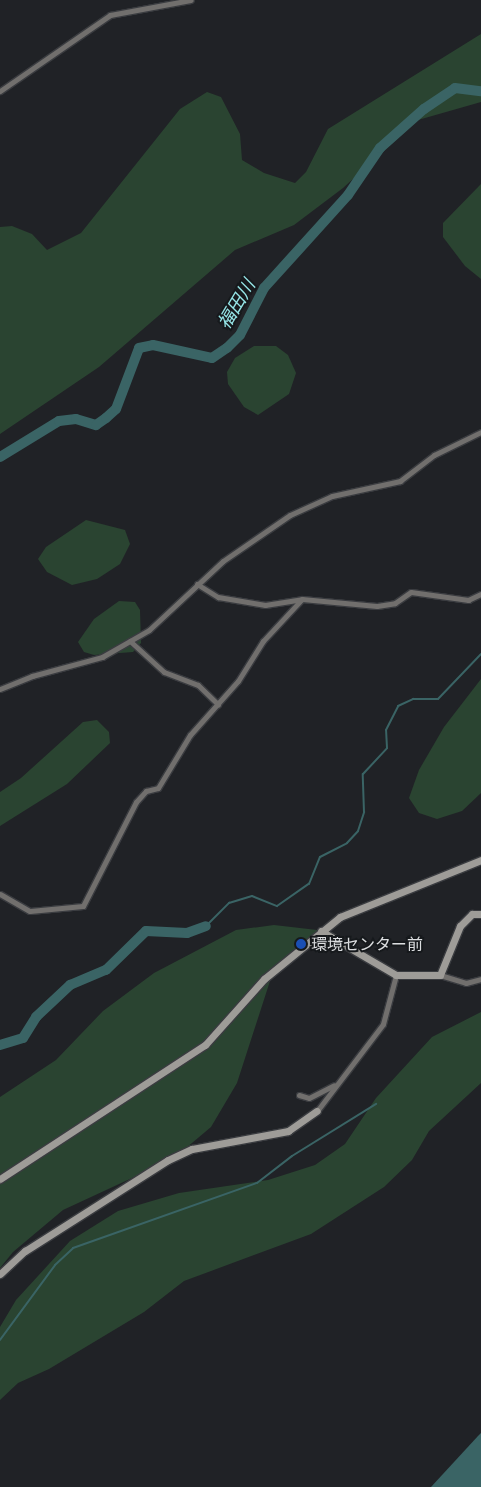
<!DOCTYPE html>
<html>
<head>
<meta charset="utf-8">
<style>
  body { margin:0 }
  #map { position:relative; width:481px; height:1487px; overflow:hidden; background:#202226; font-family:"Playfair Display","Noto Sans JP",serif }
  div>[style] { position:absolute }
  .green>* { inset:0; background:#2a4431 }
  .water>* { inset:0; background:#3a6465 }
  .stream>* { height:2px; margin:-1px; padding:0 1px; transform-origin:1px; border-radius:1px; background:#3a6465 }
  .river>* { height:10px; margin:-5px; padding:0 5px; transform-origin:5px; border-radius:5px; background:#3a6465 }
  .roads { filter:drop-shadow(1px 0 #3a3c40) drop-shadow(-1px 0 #3a3c40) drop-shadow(0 1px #3a3c40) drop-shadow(0 -1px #3a3c40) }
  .street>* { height:5px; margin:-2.5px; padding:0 2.5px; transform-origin:2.5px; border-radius:2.5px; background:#716f6d }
  .secondary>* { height:7px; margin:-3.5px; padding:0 3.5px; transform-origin:3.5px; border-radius:3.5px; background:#9e9c98 }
  .dots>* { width:14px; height:14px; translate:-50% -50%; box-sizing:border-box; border:2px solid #16191c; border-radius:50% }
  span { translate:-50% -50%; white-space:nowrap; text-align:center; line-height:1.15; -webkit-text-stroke:4px #16191c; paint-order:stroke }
  .poi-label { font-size:16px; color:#dcdee0 }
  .left { translate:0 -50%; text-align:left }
  .water-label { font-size:18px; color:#96e5e7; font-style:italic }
</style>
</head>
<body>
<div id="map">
  <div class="green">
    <i style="clip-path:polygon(481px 34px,481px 102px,418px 120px,343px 188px,294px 225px,235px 250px,99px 367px,0 434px,0 227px,12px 226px,32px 234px,47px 250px,81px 233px,180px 109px,207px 92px,221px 97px,240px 134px,242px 160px,264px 173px,295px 183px,306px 172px,328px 129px)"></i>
    <i style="clip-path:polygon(481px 184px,481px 279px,465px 266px,443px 237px,443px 223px)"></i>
    <i style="clip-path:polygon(254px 346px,276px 346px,288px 355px,296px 373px,289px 394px,258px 415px,244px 407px,228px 384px,227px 372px,235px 358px)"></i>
    <i style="clip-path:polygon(86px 520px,125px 530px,130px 544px,120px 564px,97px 579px,72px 585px,47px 572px,38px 559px,46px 547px)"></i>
    <i style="clip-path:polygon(119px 601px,135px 602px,140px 610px,141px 643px,133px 652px,94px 655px,84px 652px,78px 642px,94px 619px)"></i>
    <i style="clip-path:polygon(481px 679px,481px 793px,462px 811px,437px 819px,419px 813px,409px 798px,419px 770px,444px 727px)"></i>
    <i style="clip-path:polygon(97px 720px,109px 732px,110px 743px,67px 784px,0 826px,0 792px,21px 778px,83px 722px)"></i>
    <i style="clip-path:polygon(274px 925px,317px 930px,321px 939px,271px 978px,237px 1083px,211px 1127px,173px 1159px,63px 1210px,13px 1252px,0 1268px,0 1097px,56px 1060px,103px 1011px,154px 973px,236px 930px)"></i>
    <i style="clip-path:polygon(481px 1012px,481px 1083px,429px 1131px,412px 1160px,384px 1187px,311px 1234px,184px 1281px,144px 1312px,49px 1369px,18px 1383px,0 1400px,0 1327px,16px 1300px,70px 1241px,118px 1211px,179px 1193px,268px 1180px,315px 1165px,345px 1144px,376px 1098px,432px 1037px)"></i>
  </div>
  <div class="water">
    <i style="clip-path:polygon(481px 1433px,481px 1487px,431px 1487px,478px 1436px)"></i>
  </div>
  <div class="stream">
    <i style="left:206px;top:926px;width:33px;rotate:-45deg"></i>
    <i style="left:229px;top:903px;width:24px;rotate:-17deg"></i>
    <i style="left:252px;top:896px;width:27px;rotate:22deg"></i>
    <i style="left:277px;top:906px;width:39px;rotate:-35deg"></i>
    <i style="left:309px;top:884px;width:29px;rotate:-68deg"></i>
    <i style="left:320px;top:857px;width:30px;rotate:-27deg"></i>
    <i style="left:347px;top:843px;width:16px;rotate:-47deg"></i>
    <i style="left:358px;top:831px;width:20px;rotate:-72deg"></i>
    <i style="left:364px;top:812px;width:38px;rotate:-92deg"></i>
    <i style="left:363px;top:774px;width:35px;rotate:-47deg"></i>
    <i style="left:387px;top:748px;width:18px;rotate:-93deg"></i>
    <i style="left:386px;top:730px;width:27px;rotate:-63deg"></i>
    <i style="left:398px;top:706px;width:17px;rotate:-25deg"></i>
    <i style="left:413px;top:699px;width:25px"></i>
    <i style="left:438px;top:699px;width:62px;rotate:-46.3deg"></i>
    <i style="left:0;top:1340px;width:93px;rotate:-53.7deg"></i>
    <i style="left:55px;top:1265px;width:25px;rotate:-43deg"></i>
    <i style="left:73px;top:1248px;width:195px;rotate:-19.5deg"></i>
    <i style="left:257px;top:1183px;width:44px;rotate:-37.6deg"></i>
    <i style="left:292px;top:1156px;width:99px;rotate:-31.8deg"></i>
  </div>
  <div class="river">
    <i style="left:0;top:457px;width:69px;rotate:-31.4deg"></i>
    <i style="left:59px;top:421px;width:17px;rotate:-7deg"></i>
    <i style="left:76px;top:419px;width:21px;rotate:17deg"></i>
    <i style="left:96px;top:425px;width:12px;rotate:-35deg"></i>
    <i style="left:106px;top:418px;width:13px;rotate:-42deg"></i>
    <i style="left:116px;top:409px;width:65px;rotate:-69.3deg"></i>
    <i style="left:139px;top:348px;width:14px;rotate:-12deg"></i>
    <i style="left:153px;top:345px;width:60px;rotate:12.4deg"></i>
    <i style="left:212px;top:358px;width:18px;rotate:-34deg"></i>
    <i style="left:227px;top:348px;width:18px;rotate:-45deg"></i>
    <i style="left:240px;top:335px;width:53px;rotate:-62.9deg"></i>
    <i style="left:264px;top:288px;width:125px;rotate:-47.9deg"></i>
    <i style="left:348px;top:195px;width:57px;rotate:-55.8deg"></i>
    <i style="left:380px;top:148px;width:59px;rotate:-41.6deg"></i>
    <i style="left:424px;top:109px;width:37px;rotate:-34deg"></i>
    <i style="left:455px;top:88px;width:26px;rotate:7deg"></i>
    <i style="left:0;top:1045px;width:24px;rotate:-17deg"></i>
    <i style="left:23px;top:1038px;width:25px;rotate:-58deg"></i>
    <i style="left:36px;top:1017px;width:47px;rotate:-43.3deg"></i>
    <i style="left:70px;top:985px;width:39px;rotate:-23deg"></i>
    <i style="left:106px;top:970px;width:56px;rotate:-44.3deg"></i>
    <i style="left:146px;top:931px;width:41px;rotate:2.8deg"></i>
    <i style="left:187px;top:933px;width:20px;rotate:-20deg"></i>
  </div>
  <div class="roads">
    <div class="street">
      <i style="left:0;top:91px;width:134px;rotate:-34.6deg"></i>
      <i style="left:110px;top:15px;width:82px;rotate:-10.5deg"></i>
      <i style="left:197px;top:584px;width:25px;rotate:32deg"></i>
      <i style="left:218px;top:597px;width:48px;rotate:9.7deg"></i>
      <i style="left:265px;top:605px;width:37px;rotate:-9deg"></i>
      <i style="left:302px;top:599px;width:75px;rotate:5.3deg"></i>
      <i style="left:377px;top:606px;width:18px;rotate:-9deg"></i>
      <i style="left:395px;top:603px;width:19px;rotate:-35deg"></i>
      <i style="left:411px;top:592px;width:58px;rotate:8deg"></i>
      <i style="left:468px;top:600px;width:14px;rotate:-25deg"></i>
      <i style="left:130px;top:641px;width:46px;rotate:42.4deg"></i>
      <i style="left:164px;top:672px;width:36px;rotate:21deg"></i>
      <i style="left:198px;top:685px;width:28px;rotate:44deg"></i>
      <i style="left:0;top:689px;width:35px;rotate:-22deg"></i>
      <i style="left:32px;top:676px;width:73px;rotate:-15.2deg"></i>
      <i style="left:102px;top:657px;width:54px;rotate:-29.9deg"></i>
      <i style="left:149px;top:630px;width:101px;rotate:-43deg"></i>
      <i style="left:223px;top:561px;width:81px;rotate:-34.5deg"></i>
      <i style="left:290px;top:515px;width:46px;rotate:-24.3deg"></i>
      <i style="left:332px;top:496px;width:70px;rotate:-12.4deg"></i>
      <i style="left:400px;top:481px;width:43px;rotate:-37.4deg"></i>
      <i style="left:434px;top:455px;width:52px;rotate:-26.1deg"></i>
      <i style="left:0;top:894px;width:34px;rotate:30deg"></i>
      <i style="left:30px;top:911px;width:53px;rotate:-5.4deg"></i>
      <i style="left:83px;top:906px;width:117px;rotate:-63deg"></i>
      <i style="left:136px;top:802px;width:15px;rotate:-48deg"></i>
      <i style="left:146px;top:791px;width:12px;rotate:-14deg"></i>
      <i style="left:158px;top:788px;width:62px;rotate:-58.9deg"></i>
      <i style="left:190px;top:735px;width:72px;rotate:-48.4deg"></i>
      <i style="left:238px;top:681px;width:47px;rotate:-58deg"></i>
      <i style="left:263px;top:641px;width:57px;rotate:-47.1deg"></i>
      <i style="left:440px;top:975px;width:27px;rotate:17deg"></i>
      <i style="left:466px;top:983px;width:16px;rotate:-15deg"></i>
      <i style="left:299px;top:1095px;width:10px;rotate:17deg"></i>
      <i style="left:309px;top:1098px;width:28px;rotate:-27deg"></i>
      <i style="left:317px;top:1111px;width:109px;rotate:-52.8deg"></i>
      <i style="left:383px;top:1024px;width:51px;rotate:-75.1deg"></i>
    </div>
    <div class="secondary">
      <i style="left:321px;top:931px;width:87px;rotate:30.4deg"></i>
      <i style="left:396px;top:975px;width:44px"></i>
      <i style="left:440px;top:975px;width:53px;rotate:-67.8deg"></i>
      <i style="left:460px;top:926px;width:17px;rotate:-45deg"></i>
      <i style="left:472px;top:914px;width:9px"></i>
      <i style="left:0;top:1179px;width:245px;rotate:-33.2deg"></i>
      <i style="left:205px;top:1045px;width:89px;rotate:-48.2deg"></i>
      <i style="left:264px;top:979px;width:98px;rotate:-39.2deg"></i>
      <i style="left:340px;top:917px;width:152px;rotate:-22deg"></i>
      <i style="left:0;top:1274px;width:34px;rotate:-43deg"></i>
      <i style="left:25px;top:1251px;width:169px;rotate:-32.5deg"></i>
      <i style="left:168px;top:1160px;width:26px;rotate:-25deg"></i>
      <i style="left:192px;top:1149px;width:98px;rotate:-10.6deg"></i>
      <i style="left:288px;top:1131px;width:35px;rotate:-35deg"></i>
    </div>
  </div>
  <div class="dots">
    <i style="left:301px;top:944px;background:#1a4fb4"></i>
  </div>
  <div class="poi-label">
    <span class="left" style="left:311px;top:944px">環境センター前</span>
  </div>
  <div class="water-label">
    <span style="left:236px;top:304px;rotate:-59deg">福田川</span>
  </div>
</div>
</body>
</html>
